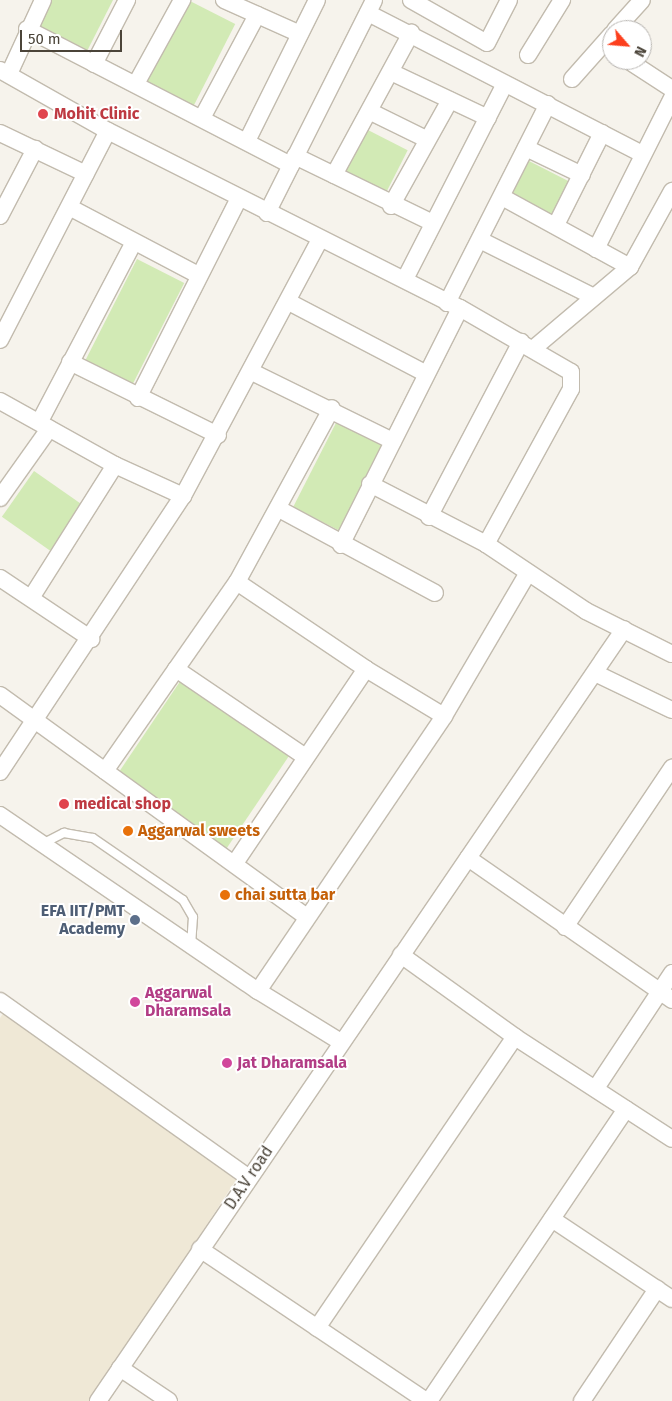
<!DOCTYPE html>
<html>
<head>
<meta charset="utf-8">
<style>
  body { margin:0 }
  #map { position:relative; width:672px; height:1401px; overflow:hidden; background:#f6f3ec; font-family:"Fira Sans",sans-serif }
  div>[style] { position:absolute }
  .education>* { inset:0; background:#efe8d6 }
  .green>* { inset:0; background:#d2eab5; transform-origin:0 0 }
  .roads { filter:drop-shadow(1px 0 #c2bbae) drop-shadow(-1px 0 #c2bbae) drop-shadow(0 1px #c2bbae) drop-shadow(0 -1px #c2bbae) }
  .service>* { height:8px; margin:-4px; padding:0 4px; transform-origin:4px; border-radius:4px; background:#fff }
  .minor>* { height:16px; margin:-8px; padding:0 8px; transform-origin:8px; border-radius:8px; background:#fff }
  .dots>* { width:14px; height:14px; translate:-50% -50%; box-sizing:border-box; border:2px solid #fff; border-radius:50% }
  span { translate:-50% -50%; white-space:nowrap; text-align:center; line-height:1.15; -webkit-text-stroke:4px #fff; paint-order:stroke }
  .health-label { font-size:16px; color:#be3a42; font-weight:700 }
  .left { translate:0 -50%; text-align:left }
  .food-label { font-size:16px; color:#c56008; font-weight:700 }
  .service-label { font-size:16px; color:#4e5e75; font-weight:700 }
  .right { translate:-100% -50%; text-align:right }
  .hotel-label { font-size:16px; color:#b23c85; font-weight:700 }
  .street-label { font-size:16px; color:#4b4439 }
  .north { position:absolute; left:602px; top:20px; width:50px; height:50px; box-sizing:border-box; background:#fff; border:1px solid #b7b4b0; border-radius:50%; rotate:117deg; font-size:14px; font-weight:700; line-height:20px; text-align:center; color:#4b4439 }
  .north::after { content:''; display:block; margin:auto; width:18px; height:22px; background:#fc3f1d; clip-path:polygon(50% 0,100% 100%,50% 72%,0 100%) }
  .scale { position:absolute; left:20px; top:30px; width:102px; height:22px; box-sizing:border-box; border:2px solid #4b4439; border-top:0; padding-left:6px; font-size:15px; line-height:18px; white-space:nowrap; color:#4b4439; -webkit-text-stroke:4px #fff; paint-order:stroke }
</style>
</head>
<body>
<div id="map">
  <div class="education">
    <i style="clip-path:polygon(6px 1009px,236px 1180px,92px 1401px,0 1401px,0 1018px)"></i>
  </div>
  <div class="green">
    <i style="clip-path:polygon(47px 0,113px 0,81px 63px,29px 37px)"></i>
    <i style="left:188px;top:0;width:53px;height:100px;rotate:27deg"></i>
    <i style="left:364px;top:128px;width:49px;height:56px;rotate:27deg"></i>
    <i style="left:529px;top:161px;width:49px;height:47px;rotate:27deg"></i>
    <i style="left:137px;top:259px;width:53px;height:117px;rotate:27deg"></i>
    <i style="left:339px;top:417px;width:51px;height:101px;rotate:27deg"></i>
    <i style="left:34px;top:471px;width:59px;height:56px;rotate:35deg"></i>
    <i style="left:181px;top:680px;width:132px;height:123px;rotate:34deg"></i>
  </div>
  <div class="roads">
    <div class="service">
      <i style="left:42px;top:844px;width:25px;rotate:-27deg"></i>
      <i style="left:64px;top:833px;width:29px;rotate:10deg"></i>
      <i style="left:93px;top:838px;width:109px;rotate:34.6deg"></i>
      <i style="left:183px;top:900px;width:20px;rotate:60deg"></i>
      <i style="left:193px;top:917px;width:27px;rotate:94deg"></i>
    </div>
    <div class="minor">
      <i style="left:224px;top:0;width:83px;rotate:24.1deg"></i>
      <i style="left:411px;top:0;width:87px;rotate:29.5deg"></i>
      <i style="left:487px;top:43px;width:48px;rotate:-62.9deg"></i>
      <i style="left:368px;top:13px;width:308px;rotate:27.2deg"></i>
      <i style="left:27px;top:29px;width:297px;rotate:27.3deg"></i>
      <i style="left:615px;top:30px;width:40px;rotate:-48deg"></i>
      <i style="left:528px;top:55px;width:65px;rotate:-58.3deg"></i>
      <i style="left:629px;top:61px;width:51px;rotate:33.1deg"></i>
      <i style="left:94px;top:64px;width:72px;rotate:-62.7deg"></i>
      <i style="left:0;top:70px;width:124px;rotate:29.5deg"></i>
      <i style="left:108px;top:131px;width:394px;rotate:26.7deg"></i>
      <i style="left:460px;top:308px;width:128px;rotate:30deg"></i>
      <i style="left:571px;top:372px;width:17px;rotate:90deg"></i>
      <i style="left:571px;top:389px;width:177px;rotate:118.7deg"></i>
      <i style="left:393px;top:73px;width:105px;rotate:25.3deg"></i>
      <i style="left:9px;top:74px;width:81px;rotate:-65.3deg"></i>
      <i style="left:572px;top:79px;width:60px;rotate:-48.4deg"></i>
      <i style="left:137px;top:82px;width:94px;rotate:-61.2deg"></i>
      <i style="left:371px;top:112px;width:61px;rotate:26.1deg"></i>
      <i style="left:202px;top:118px;width:117px;rotate:-61.9deg"></i>
      <i style="left:0;top:133px;width:95px;rotate:25.5deg"></i>
      <i style="left:247px;top:141px;width:157px;rotate:-63.6deg"></i>
      <i style="left:526px;top:148px;width:62px;rotate:25.7deg"></i>
      <i style="left:295px;top:156px;width:153px;rotate:25.9deg"></i>
      <i style="left:334px;top:175px;width:162px;rotate:-61.5deg"></i>
      <i style="left:502px;top:197px;width:146px;rotate:28.7deg"></i>
      <i style="left:391px;top:206px;width:121px;rotate:-60.9deg"></i>
      <i style="left:71px;top:208px;width:144px;rotate:27.8deg"></i>
      <i style="left:267px;top:213px;width:238px;rotate:-63.3deg"></i>
      <i style="left:0;top:216px;width:76px;rotate:-62.4deg"></i>
      <i style="left:556px;top:225px;width:103px;rotate:-63.4deg"></i>
      <i style="left:480px;top:240px;width:125px;rotate:26.6deg"></i>
      <i style="left:596px;top:249px;width:169px;rotate:-63.3deg"></i>
      <i style="left:405px;top:279px;width:219px;rotate:-62.9deg"></i>
      <i style="left:289px;top:302px;width:153px;rotate:27.6deg"></i>
      <i style="left:447px;top:303px;width:223px;rotate:-63.1deg"></i>
      <i style="left:0;top:340px;width:235px;rotate:-62.7deg"></i>
      <i style="left:534px;top:348px;width:126px;rotate:-40.2deg"></i>
      <i style="left:630px;top:267px;width:87px;rotate:-61.1deg"></i>
      <i style="left:70px;top:362px;width:165px;rotate:26.3deg"></i>
      <i style="left:252px;top:372px;width:157px;rotate:26.1deg"></i>
      <i style="left:138px;top:398px;width:224px;rotate:-63.2deg"></i>
      <i style="left:0;top:401px;width:132px;rotate:29.1deg"></i>
      <i style="left:115px;top:465px;width:75px;rotate:24.5deg"></i>
      <i style="left:40px;top:421px;width:202px;rotate:-62.3deg"></i>
      <i style="left:370px;top:484px;width:131px;rotate:27.3deg"></i>
      <i style="left:486px;top:544px;width:120px;rotate:33.8deg"></i>
      <i style="left:586px;top:611px;width:96px;rotate:26.6deg"></i>
      <i style="left:0;top:498px;width:85px;rotate:-54.6deg"></i>
      <i style="left:279px;top:509px;width:177px;rotate:28.3deg"></i>
      <i style="left:429px;top:517px;width:198px;rotate:-62.3deg"></i>
      <i style="left:341px;top:545px;width:265px;rotate:-63.3deg"></i>
      <i style="left:0;top:578px;width:110px;rotate:33.8deg"></i>
      <i style="left:237px;top:582px;width:156px;rotate:34deg"></i>
      <i style="left:366px;top:669px;width:91px;rotate:31.1deg"></i>
      <i style="left:31px;top:598px;width:157px;rotate:-57.7deg"></i>
      <i style="left:176px;top:669px;width:155px;rotate:34.2deg"></i>
      <i style="left:595px;top:673px;width:85px;rotate:25.7deg"></i>
      <i style="left:0;top:695px;width:377px;rotate:35.9deg"></i>
      <i style="left:105px;top:771px;width:231px;rotate:-55.1deg"></i>
      <i style="left:237px;top:582px;width:198px;rotate:-61.4deg"></i>
      <i style="left:0;top:772px;width:331px;rotate:-56.5deg"></i>
      <i style="left:183px;top:496px;width:291px;rotate:-61.9deg"></i>
      <i style="left:0;top:815px;width:312px;rotate:34.3deg"></i>
      <i style="left:258px;top:991px;width:97px;rotate:31.6deg"></i>
      <i style="left:468px;top:858px;width:249px;rotate:34.8deg"></i>
      <i style="left:235px;top:863px;width:234px;rotate:-56deg"></i>
      <i style="left:565px;top:927px;width:192px;rotate:-56.1deg"></i>
      <i style="left:401px;top:955px;width:140px;rotate:35.7deg"></i>
      <i style="left:515px;top:1037px;width:187px;rotate:33deg"></i>
      <i style="left:258px;top:991px;width:332px;rotate:-55.9deg"></i>
      <i style="left:444px;top:716px;width:166px;rotate:-59.6deg"></i>
      <i style="left:0;top:1001px;width:305px;rotate:35.4deg"></i>
      <i style="left:596px;top:1088px;width:138px;rotate:-56.5deg"></i>
      <i style="left:552px;top:1219px;width:144px;rotate:33.7deg"></i>
      <i style="left:200px;top:1249px;width:272px;rotate:33.9deg"></i>
      <i style="left:317px;top:1328px;width:352px;rotate:-55.8deg"></i>
      <i style="left:120px;top:1368px;width:59px;rotate:34deg"></i>
      <i style="left:98px;top:1401px;width:934px;rotate:-55.73deg"></i>
      <i style="left:429px;top:1401px;width:352px;rotate:-56deg"></i>
      <i style="left:582px;top:1401px;width:135px;rotate:-56.2deg"></i>
    </div>
  </div>
  <div class="dots">
    <i style="left:43px;top:114px;background:#e0444e"></i>
    <i style="left:64px;top:804px;background:#e0444e"></i>
    <i style="left:128px;top:831px;background:#e8710a"></i>
    <i style="left:225px;top:895px;background:#e8710a"></i>
    <i style="left:135px;top:920px;background:#5c6f8a"></i>
    <i style="left:135px;top:1002px;background:#d1479c"></i>
    <i style="left:227px;top:1063px;background:#d1479c"></i>
  </div>
  <div class="health-label">
    <span class="left" style="left:54px;top:114px">Mohit Clinic</span>
    <span class="left" style="left:74px;top:804px">medical shop</span>
  </div>
  <div class="food-label">
    <span class="left" style="left:138px;top:831px">Aggarwal sweets</span>
    <span class="left" style="left:235px;top:895px">chai sutta bar</span>
  </div>
  <div class="service-label">
    <span class="right" style="left:125px;top:920px">EFA IIT/PMT<br>Academy</span>
  </div>
  <div class="hotel-label">
    <span class="left" style="left:145px;top:1002px">Aggarwal<br>Dharamsala</span>
    <span class="left" style="left:237px;top:1063px">Jat Dharamsala</span>
  </div>
  <div class="street-label">
    <span style="left:249px;top:1178px;rotate:-56deg">D.A.V road</span>
  </div>
  <div class="north">N</div>
  <div class="scale">50 m</div>
</div>
</body>
</html>
